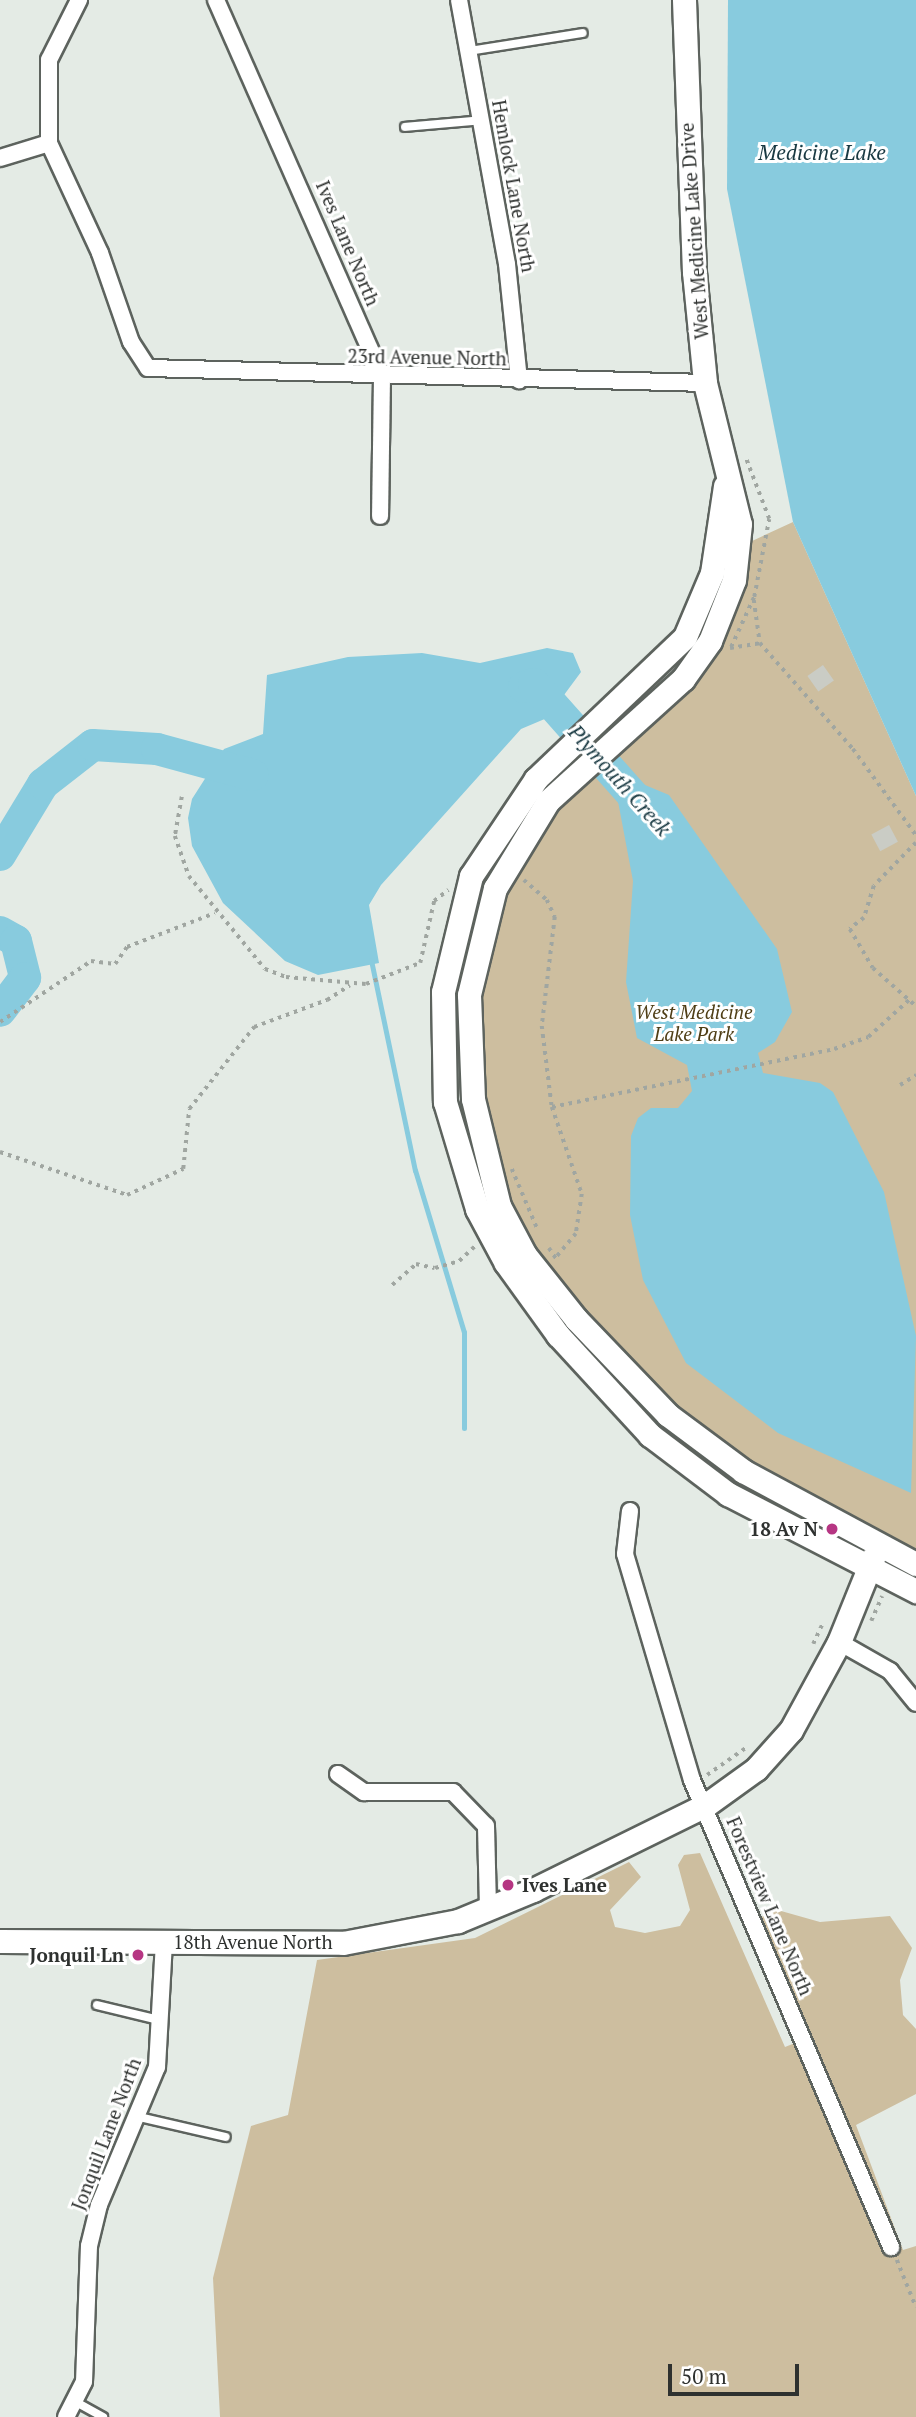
<!DOCTYPE html>
<html>
<head>
<meta charset="utf-8">
<style>
  body { margin:0 }
  #map { position:relative; width:916px; height:2417px; overflow:hidden; background:#e4ebe5; font-family:"PT Serif",serif }
  div>[style] { position:absolute }
  .green>* { inset:0; background:#cdbe9f }
  .water>* { inset:0; background:#88cbde }
  .stream>* { height:5px; margin:-2.5px; padding:0 2.5px; transform-origin:2.5px; border-radius:2.5px; background:#88cbde }
  .river>* { height:32px; margin:-16px; padding:0 16px; transform-origin:16px; border-radius:16px; background:#88cbde }
  .building>* { inset:0; background:#caccc5; transform-origin:0 0 }
  .path>* { height:3.5px; margin-top:-1.75px; transform-origin:0; background:repeating-linear-gradient(90deg,#a0a6a1 0 3.5px,transparent 0 8.5px) }
  .roads { filter:drop-shadow(2px 0 #5d635e) drop-shadow(-2px 0 #5d635e) drop-shadow(0 2px #5d635e) drop-shadow(0 -2px #5d635e) }
  .lane>* { height:8px; margin:-4px; padding:0 4px; transform-origin:4px; border-radius:4px; background:#fff }
  .street>* { height:16px; margin:-8px; padding:0 8px; transform-origin:8px; border-radius:8px; background:#fff }
  .secondary>* { height:23px; margin:-11.5px; padding:0 11.5px; transform-origin:11.5px; border-radius:11.5px; background:#fff }
  .dots>* { width:19px; height:19px; translate:-50% -50%; box-sizing:border-box; border:4px solid #fff; border-radius:50% }
  span { translate:-50% -50%; white-space:nowrap; text-align:center; line-height:1.15; -webkit-text-stroke:6px #fff; paint-order:stroke }
  .street-label { font-size:19px; color:#2e312f }
  .park-label { font-size:19px; color:#4f3e16; font-style:italic }
  .poi-label { font-size:19px; color:#2e312f; font-weight:700 }
  .right { translate:-100% -50%; text-align:right }
  .left { translate:0 -50%; text-align:left }
  .water-label { font-size:21px; color:#193942; font-style:italic }
  .scale { position:absolute; left:668px; top:2364px; width:131px; height:32px; box-sizing:border-box; border:4px solid #2e312f; border-top:0; padding-left:9px; font-size:21px; line-height:24px; white-space:nowrap; color:#2e312f; -webkit-text-stroke:5px #fff; paint-order:stroke }
</style>
</head>
<body>
<div id="map">
  <div class="green">
    <i style="clip-path:polygon(793px 522px,916px 796px,916px 1564px,668px 1415px,499px 1206px,469px 996px,490px 898px,549px 801px,683px 679px,739px 547px)"></i>
    <i style="clip-path:polygon(700px 1853px,785px 2047px,810px 2037px,759px 1919px,774px 1909px,820px 1922px,890px 1916px,912px 1948px,900px 1980px,903px 2015px,916px 2029px,916px 2094px,856px 2125px,903px 2250px,916px 2246px,916px 2417px,220px 2417px,213px 2278px,251px 2126px,288px 2115px,317px 1960px,475px 1938px,629px 1862px,641px 1877px,610px 1910px,615px 1927px,645px 1933px,680px 1926px,690px 1910px,678px 1865px,684px 1855px)"></i>
  </div>
  <div class="water">
    <i style="clip-path:polygon(728px 0,916px 0,916px 796px,793px 522px,727px 189px)"></i>
    <i style="clip-path:polygon(547px 648px,573px 653px,581px 672px,547px 718px,521px 729px,381px 885px,369px 905px,379px 963px,318px 975px,285px 961px,223px 903px,192px 846px,188px 818px,192px 799px,224px 749px,263px 734px,267px 675px,348px 657px,422px 653px,480px 663px)"></i>
    <i style="clip-path:polygon(633px 780px,669px 795px,777px 949px,792px 1012px,775px 1042px,758px 1053px,763px 1073px,820px 1083px,833px 1092px,884px 1192px,916px 1336px,911px 1493px,778px 1433px,686px 1363px,643px 1280px,630px 1215px,631px 1136px,638px 1118px,651px 1108px,678px 1108px,692px 1091px,687px 1065px,637px 1038px,626px 982px,633px 881px,617px 796px)"></i>
  </div>
  <div class="stream">
    <i style="left:371px;top:960px;width:215px;rotate:78.2deg"></i>
    <i style="left:415px;top:1170px;width:169px;rotate:73.2deg"></i>
    <i style="left:464px;top:1332px;width:96px;rotate:90deg"></i>
  </div>
  <div class="river">
    <i style="left:524px;top:687px;width:10px;rotate:-17deg"></i>
    <i style="left:534px;top:684px;width:179px;rotate:48.4deg"></i>
    <i style="left:0;top:855px;width:83px;rotate:-58.8deg"></i>
    <i style="left:43px;top:784px;width:63px;rotate:-38deg"></i>
    <i style="left:93px;top:745px;width:64px;rotate:3.6deg"></i>
    <i style="left:157px;top:749px;width:99px;rotate:15.2deg"></i>
    <i style="left:0;top:932px;width:18px;rotate:29deg"></i>
    <i style="left:16px;top:941px;width:38px;rotate:76deg"></i>
    <i style="left:25px;top:978px;width:41px;rotate:127.1deg"></i>
  </div>
  <div class="building">
    <i style="left:823px;top:665px;width:19px;height:19px;rotate:55deg"></i>
    <i style="left:889px;top:825px;width:19px;height:20px;rotate:62deg"></i>
  </div>
  <div class="path">
    <i style="left:754px;top:600px;width:43px;rotate:82.1deg"></i>
    <i style="left:760px;top:643px;width:141px;rotate:48.7deg"></i>
    <i style="left:853px;top:749px;width:107px;rotate:53.8deg"></i>
    <i style="left:731px;top:647px;width:55px;rotate:-65.3deg"></i>
    <i style="left:754px;top:597px;width:79px;rotate:-79.1deg"></i>
    <i style="left:769px;top:519px;width:64px;rotate:-111deg"></i>
    <i style="left:730px;top:648px;width:30px;rotate:-9deg"></i>
    <i style="left:182px;top:797px;width:40px;rotate:100deg"></i>
    <i style="left:175px;top:836px;width:42px;rotate:70.7deg"></i>
    <i style="left:189px;top:876px;width:120px;rotate:50.7deg"></i>
    <i style="left:265px;top:969px;width:22px;rotate:21deg"></i>
    <i style="left:286px;top:977px;width:80px;rotate:5deg"></i>
    <i style="left:366px;top:984px;width:58px;rotate:-21.3deg"></i>
    <i style="left:420px;top:963px;width:64px;rotate:-77.3deg"></i>
    <i style="left:434px;top:901px;width:18px;rotate:-38deg"></i>
    <i style="left:916px;top:843px;width:60px;rotate:134.3deg"></i>
    <i style="left:874px;top:886px;width:34px;rotate:107deg"></i>
    <i style="left:864px;top:918px;width:18px;rotate:142deg"></i>
    <i style="left:850px;top:929px;width:45px;rotate:59.5deg"></i>
    <i style="left:873px;top:968px;width:57px;rotate:41.5deg"></i>
    <i style="left:524px;top:880px;width:30px;rotate:41deg"></i>
    <i style="left:547px;top:900px;width:19px;rotate:65deg"></i>
    <i style="left:555px;top:917px;width:110px;rotate:96.8deg"></i>
    <i style="left:542px;top:1026px;width:82px;rotate:83deg"></i>
    <i style="left:552px;top:1107px;width:92px;rotate:71deg"></i>
    <i style="left:582px;top:1194px;width:40px;rotate:98.5deg"></i>
    <i style="left:576px;top:1234px;width:31px;rotate:130deg"></i>
    <i style="left:0;top:1022px;width:110px;rotate:-33.8deg"></i>
    <i style="left:91px;top:961px;width:24px;rotate:7deg"></i>
    <i style="left:115px;top:964px;width:21px;rotate:-55deg"></i>
    <i style="left:127px;top:947px;width:94px;rotate:-21.1deg"></i>
    <i style="left:900px;top:1085px;width:19px;rotate:-32deg"></i>
    <i style="left:552px;top:1107px;width:288px;rotate:-11.6deg"></i>
    <i style="left:834px;top:1049px;width:36px;rotate:-19deg"></i>
    <i style="left:868px;top:1037px;width:55px;rotate:-42.1deg"></i>
    <i style="left:0;top:1152px;width:134px;rotate:18.7deg"></i>
    <i style="left:127px;top:1195px;width:62px;rotate:-24.9deg"></i>
    <i style="left:183px;top:1169px;width:60px;rotate:-84.3deg"></i>
    <i style="left:189px;top:1109px;width:105px;rotate:-51.6deg"></i>
    <i style="left:254px;top:1027px;width:78px;rotate:-20.3deg"></i>
    <i style="left:327px;top:1000px;width:27px;rotate:-33deg"></i>
    <i style="left:512px;top:1169px;width:64px;rotate:67deg"></i>
    <i style="left:549px;top:1248px;width:14px;rotate:56deg"></i>
    <i style="left:392px;top:1285px;width:32px;rotate:-41deg"></i>
    <i style="left:416px;top:1264px;width:19px;rotate:12deg"></i>
    <i style="left:435px;top:1268px;width:25px;rotate:-16deg"></i>
    <i style="left:459px;top:1261px;width:23px;rotate:-43deg"></i>
    <i style="left:871px;top:1621px;width:27px;rotate:-66deg"></i>
    <i style="left:813px;top:1644px;width:23px;rotate:-65deg"></i>
    <i style="left:707px;top:1775px;width:49px;rotate:-35deg"></i>
    <i style="left:897px;top:2260px;width:51px;rotate:68deg"></i>
  </div>
  <div class="roads">
    <div class="lane">
      <i style="left:469px;top:51px;width:115px;rotate:-9deg"></i>
      <i style="left:405px;top:127px;width:78px;rotate:-5.1deg"></i>
      <i style="left:97px;top:2005px;width:64px;rotate:13.6deg"></i>
      <i style="left:135px;top:2116px;width:93px;rotate:13deg"></i>
      <i style="left:76px;top:2402px;width:31px;rotate:29deg"></i>
    </div>
    <div class="street">
      <i style="left:79px;top:0;width:67px;rotate:116.6deg"></i>
      <i style="left:49px;top:60px;width:83px;rotate:90deg"></i>
      <i style="left:49px;top:143px;width:121px;rotate:65.1deg"></i>
      <i style="left:100px;top:253px;width:94px;rotate:70.8deg"></i>
      <i style="left:131px;top:342px;width:31px;rotate:57deg"></i>
      <i style="left:148px;top:368px;width:557px;rotate:1.54deg"></i>
      <i style="left:216px;top:0;width:412px;rotate:66.2deg"></i>
      <i style="left:382px;top:377px;width:139px;rotate:90.8deg"></i>
      <i style="left:459px;top:0;width:268px;rotate:79.7deg"></i>
      <i style="left:507px;top:264px;width:117px;rotate:84.1deg"></i>
      <i style="left:0;top:158px;width:51px;rotate:-17deg"></i>
      <i style="left:630px;top:1511px;width:43px;rotate:96.6deg"></i>
      <i style="left:625px;top:1554px;width:236px;rotate:73.5deg"></i>
      <i style="left:692px;top:1780px;width:508px;rotate:66.92deg"></i>
      <i style="left:839px;top:1642px;width:59px;rotate:29.6deg"></i>
      <i style="left:890px;top:1671px;width:41px;rotate:50.9deg"></i>
      <i style="left:338px;top:1774px;width:32px;rotate:35deg"></i>
      <i style="left:364px;top:1792px;width:89px"></i>
      <i style="left:453px;top:1792px;width:47px;rotate:45.9deg"></i>
      <i style="left:486px;top:1826px;width:82px;rotate:88.6deg"></i>
      <i style="left:66px;top:2417px;width:39px;rotate:-63deg"></i>
      <i style="left:84px;top:2382px;width:136px;rotate:-87.9deg"></i>
      <i style="left:89px;top:2246px;width:42px;rotate:-76.3deg"></i>
      <i style="left:99px;top:2205px;width:150px;rotate:-67.2deg"></i>
      <i style="left:157px;top:2067px;width:125px;rotate:-86.8deg"></i>
    </div>
    <div class="secondary">
      <i style="left:684px;top:0;width:272px;rotate:87.9deg"></i>
      <i style="left:694px;top:272px;width:112px;rotate:84.3deg"></i>
      <i style="left:705px;top:383px;width:145px;rotate:76.1deg"></i>
      <i style="left:740px;top:524px;width:56px;rotate:96.1deg"></i>
      <i style="left:734px;top:580px;width:66px;rotate:111.5deg"></i>
      <i style="left:710px;top:641px;width:47px;rotate:125.4deg"></i>
      <i style="left:683px;top:679px;width:182px;rotate:137.9deg"></i>
      <i style="left:548px;top:801px;width:102px;rotate:121.3deg"></i>
      <i style="left:495px;top:888px;width:110px;rotate:103.7deg"></i>
      <i style="left:469px;top:995px;width:104px;rotate:87.8deg"></i>
      <i style="left:473px;top:1099px;width:110px;rotate:76.3deg"></i>
      <i style="left:499px;top:1206px;width:55px;rotate:62deg"></i>
      <i style="left:525px;top:1255px;width:82px;rotate:51.4deg"></i>
      <i style="left:576px;top:1319px;width:133px;rotate:46.2deg"></i>
      <i style="left:668px;top:1415px;width:94px;rotate:36.7deg"></i>
      <i style="left:743px;top:1471px;width:196px;rotate:28.3deg"></i>
      <i style="left:725px;top:486px;width:88px;rotate:98.5deg"></i>
      <i style="left:712px;top:573px;width:69px;rotate:112.9deg"></i>
      <i style="left:685px;top:637px;width:206px;rotate:136.4deg"></i>
      <i style="left:536px;top:779px;width:117px;rotate:123.8deg"></i>
      <i style="left:471px;top:876px;width:119px;rotate:103.6deg"></i>
      <i style="left:443px;top:992px;width:110px;rotate:89deg"></i>
      <i style="left:445px;top:1102px;width:112px;rotate:73.3deg"></i>
      <i style="left:477px;top:1209px;width:61px;rotate:61.8deg"></i>
      <i style="left:506px;top:1263px;width:89px;rotate:54.2deg"></i>
      <i style="left:558px;top:1335px;width:136px;rotate:47.4deg"></i>
      <i style="left:650px;top:1435px;width:98px;rotate:37.1deg"></i>
      <i style="left:728px;top:1494px;width:212px;rotate:27.3deg"></i>
      <i style="left:0;top:1941px;width:343px;rotate:0.3deg"></i>
      <i style="left:343px;top:1943px;width:117px;rotate:-10.8deg"></i>
      <i style="left:458px;top:1921px;width:81px;rotate:-22.5deg"></i>
      <i style="left:533px;top:1890px;width:193px;rotate:-26.2deg"></i>
      <i style="left:706px;top:1805px;width:62px;rotate:-35.8deg"></i>
      <i style="left:756px;top:1769px;width:52px;rotate:-48.1deg"></i>
      <i style="left:791px;top:1730px;width:100px;rotate:-61.4deg"></i>
      <i style="left:839px;top:1642px;width:91px;rotate:-68deg"></i>
    </div>
  </div>
  <div class="dots">
    <i style="left:832px;top:1529px;background:#b63683"></i>
    <i style="left:508px;top:1885px;background:#b63683"></i>
    <i style="left:138px;top:1955px;background:#b63683"></i>
  </div>
  <div class="street-label">
    <span style="left:514px;top:186px;rotate:80deg">Hemlock Lane North</span>
    <span style="left:694px;top:231px;rotate:-94deg">West Medicine Lake Drive</span>
    <span style="left:348px;top:243px;rotate:67deg">Ives Lane North</span>
    <span style="left:427px;top:357px;rotate:1deg">23rd Avenue North</span>
    <span style="left:770px;top:1906px;rotate:67deg">Forestview Lane North</span>
    <span style="left:253px;top:1942px">18th Avenue North</span>
    <span style="left:106px;top:2134px;rotate:-69deg">Jonquil Lane North</span>
  </div>
  <div class="park-label">
    <span style="left:694px;top:1023px">West Medicine<br>Lake Park</span>
  </div>
  <div class="poi-label">
    <span class="right" style="left:818px;top:1529px">18 Av N</span>
    <span class="left" style="left:522px;top:1885px">Ives Lane</span>
    <span class="right" style="left:124px;top:1955px">Jonquil Ln</span>
  </div>
  <div class="water-label">
    <span style="left:822px;top:152px">Medicine Lake</span>
    <span style="left:620px;top:780px;rotate:48deg">Plymouth Creek</span>
  </div>
  <div class="scale">50 m</div>
</div>
</body>
</html>
